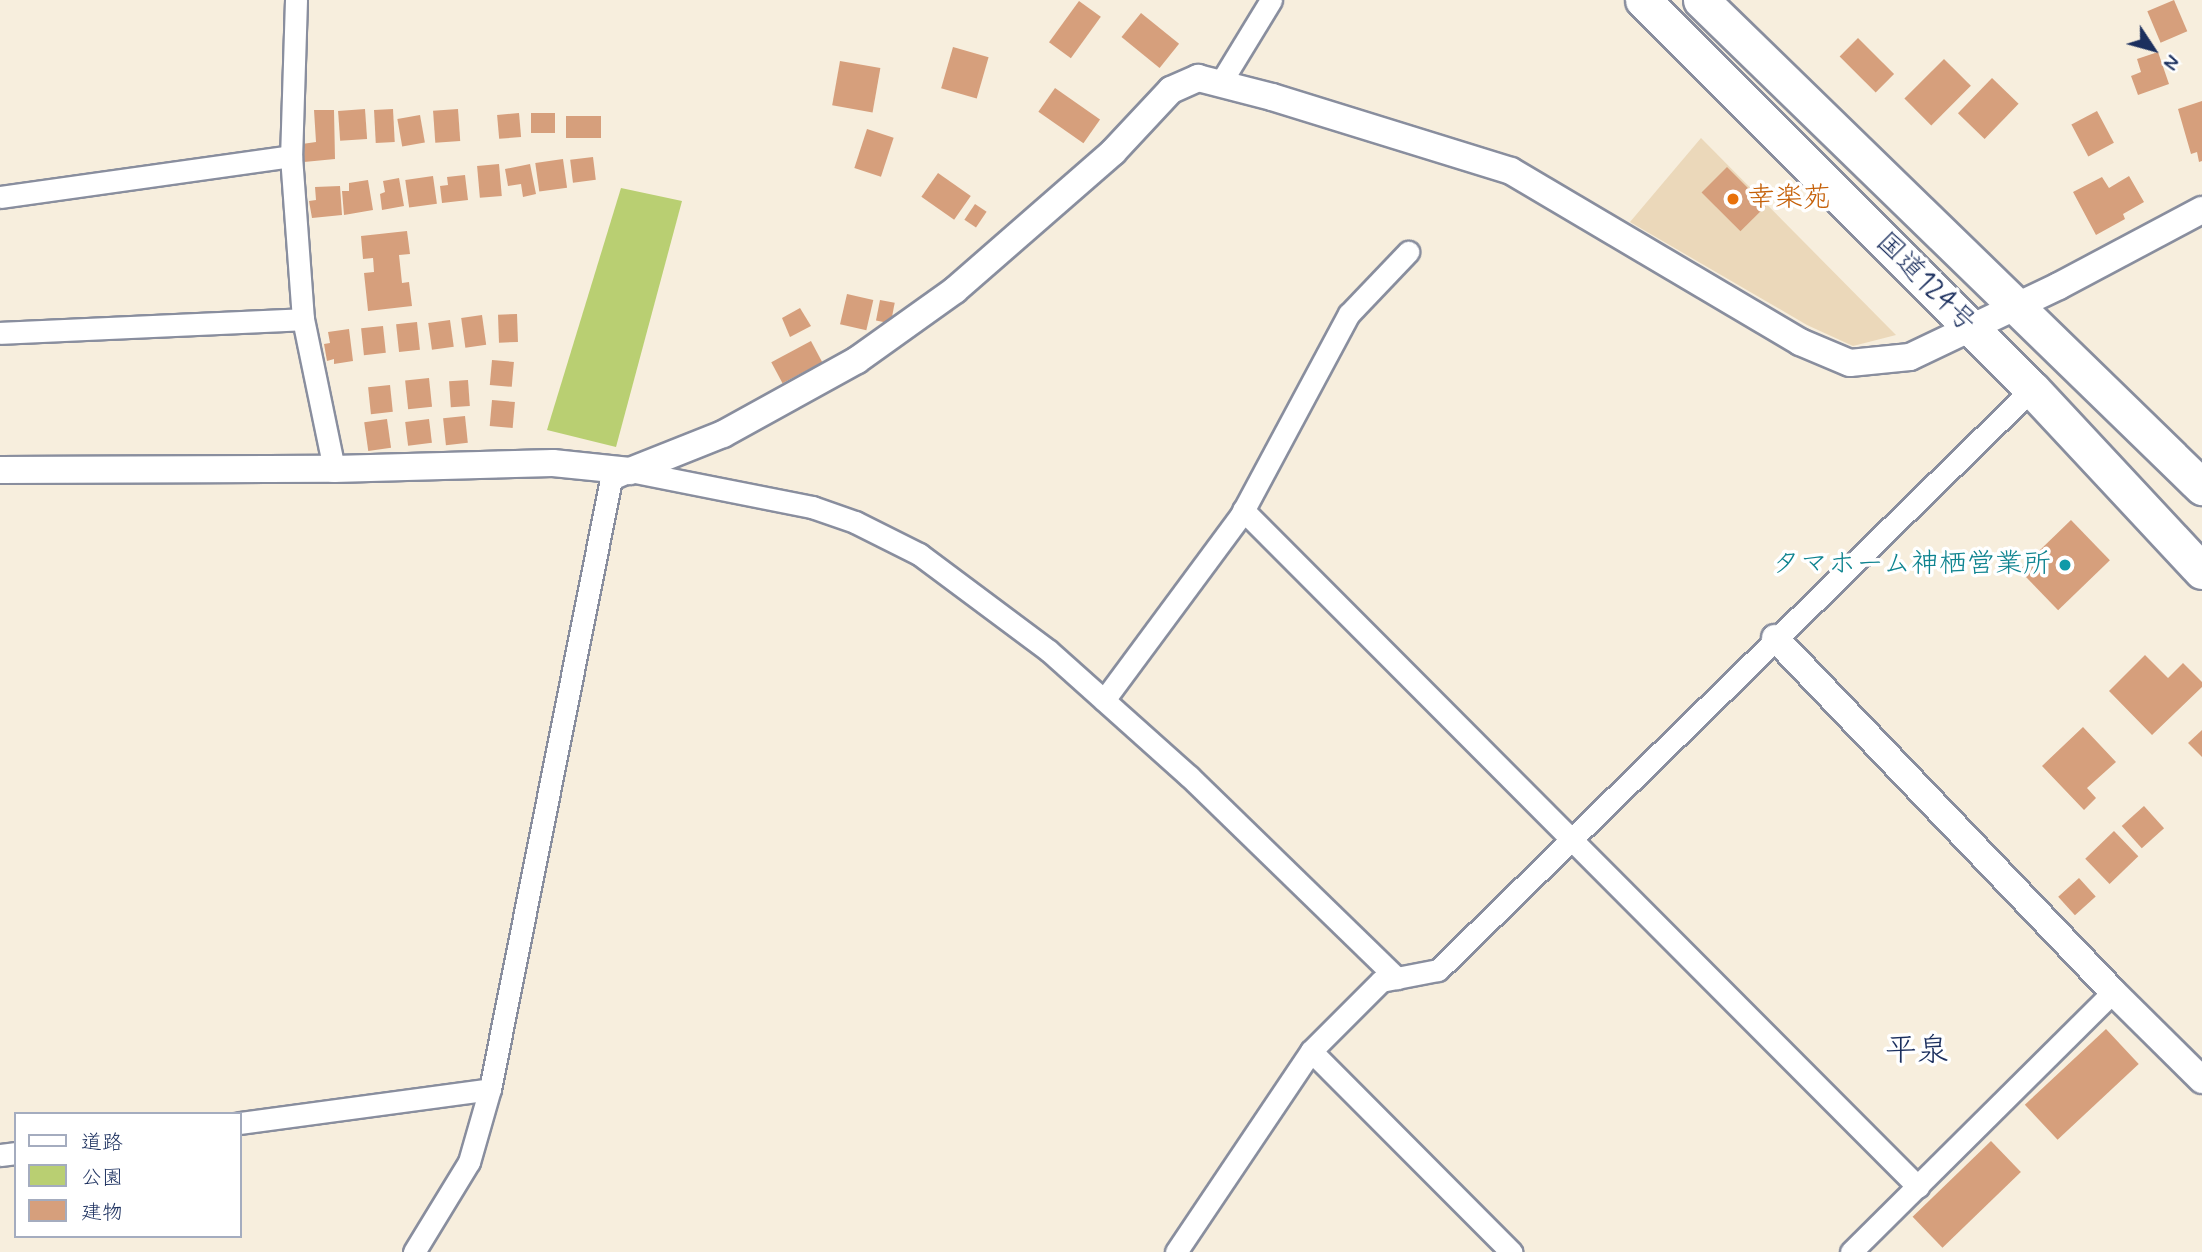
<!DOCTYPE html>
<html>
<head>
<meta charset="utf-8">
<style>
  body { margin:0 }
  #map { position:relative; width:2202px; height:1252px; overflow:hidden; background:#f7eedd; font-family:Mynerve,"Klee One",sans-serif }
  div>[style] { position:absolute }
  .built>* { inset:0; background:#ebd8ba }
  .green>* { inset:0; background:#b9cf72 }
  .building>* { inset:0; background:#d69f7c; transform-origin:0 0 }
  .roads { filter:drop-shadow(2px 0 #898e9e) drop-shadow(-2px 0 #898e9e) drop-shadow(0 2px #898e9e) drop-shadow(0 -2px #898e9e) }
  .minor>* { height:21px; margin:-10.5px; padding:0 10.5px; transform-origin:10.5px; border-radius:10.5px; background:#fff }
  .tertiary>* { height:26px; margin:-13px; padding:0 13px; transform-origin:13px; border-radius:13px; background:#fff }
  .trunk>* { height:35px; margin:-17.5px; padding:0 17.5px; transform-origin:17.5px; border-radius:17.5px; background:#fff }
  .dots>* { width:19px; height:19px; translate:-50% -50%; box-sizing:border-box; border:4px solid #fff; border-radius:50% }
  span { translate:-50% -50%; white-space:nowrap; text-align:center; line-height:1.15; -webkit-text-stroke:7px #fff; paint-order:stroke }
  .food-label { font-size:28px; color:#c56008 }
  .left { translate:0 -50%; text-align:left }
  .street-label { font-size:28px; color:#1b2f5e }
  .culture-label { font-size:28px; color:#0d838f }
  .right { translate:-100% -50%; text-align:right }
  .quarter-label { font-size:32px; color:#1b2f5e }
  .legend { position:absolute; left:14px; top:1112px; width:228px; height:126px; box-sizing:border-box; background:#fff; border:2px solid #a4acbf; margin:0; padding:9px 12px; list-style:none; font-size:21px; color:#1b2f5e }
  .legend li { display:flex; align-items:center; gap:14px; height:35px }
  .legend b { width:35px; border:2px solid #a4acbf }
  .north { position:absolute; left:2118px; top:14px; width:70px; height:70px; -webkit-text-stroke:5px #fff; paint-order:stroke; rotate:126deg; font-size:19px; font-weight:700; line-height:28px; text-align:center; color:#1b2f5e }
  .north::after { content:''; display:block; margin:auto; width:24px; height:32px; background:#1b2f5e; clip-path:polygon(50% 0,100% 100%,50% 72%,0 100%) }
</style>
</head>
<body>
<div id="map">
  <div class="built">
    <i style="clip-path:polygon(1701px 138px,1896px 335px,1853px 346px,1807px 325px,1630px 222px)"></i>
  </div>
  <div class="green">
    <i style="clip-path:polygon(621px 188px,682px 201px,616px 447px,547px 430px)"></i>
  </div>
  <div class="building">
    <i style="left:2174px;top:0;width:34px;height:29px;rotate:67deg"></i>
    <i style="left:1079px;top:1px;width:27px;height:51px;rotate:36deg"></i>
    <i style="left:1141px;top:13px;width:49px;height:31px;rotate:39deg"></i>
    <i style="left:1858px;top:38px;width:51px;height:26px;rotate:45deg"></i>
    <i style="left:953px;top:47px;width:37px;height:43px;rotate:16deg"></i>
    <i style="clip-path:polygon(2158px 52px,2169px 84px,2138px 95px,2131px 76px,2141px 72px,2137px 59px)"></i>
    <i style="left:1944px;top:59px;width:38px;height:56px;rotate:45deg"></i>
    <i style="left:840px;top:61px;width:41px;height:45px;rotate:10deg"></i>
    <i style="left:1992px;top:78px;width:37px;height:49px;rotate:44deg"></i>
    <i style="left:1055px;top:88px;width:55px;height:29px;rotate:35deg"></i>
    <i style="clip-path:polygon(2202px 101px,2202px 161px,2199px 162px,2197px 152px,2191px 154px,2178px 109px)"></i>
    <i style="left:365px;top:109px;width:30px;height:27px;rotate:86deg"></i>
    <i style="left:393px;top:109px;width:33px;height:19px;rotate:87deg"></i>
    <i style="left:458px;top:109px;width:32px;height:25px;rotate:86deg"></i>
    <i style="clip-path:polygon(314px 110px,334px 110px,335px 159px,304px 162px,302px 144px,316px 142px)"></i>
    <i style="left:2097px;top:111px;width:36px;height:29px;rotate:62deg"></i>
    <i style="left:519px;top:113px;width:24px;height:22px;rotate:85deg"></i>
    <i style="left:531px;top:113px;width:24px;height:20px"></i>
    <i style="left:420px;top:115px;width:28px;height:23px;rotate:80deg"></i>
    <i style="left:601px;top:116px;width:22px;height:35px;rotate:90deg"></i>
    <i style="left:867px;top:129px;width:28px;height:41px;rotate:18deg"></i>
    <i style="left:593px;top:157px;width:23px;height:23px;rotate:83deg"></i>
    <i style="left:563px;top:159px;width:29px;height:28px;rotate:82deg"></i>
    <i style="left:499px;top:164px;width:32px;height:22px;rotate:85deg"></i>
    <i style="clip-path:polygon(530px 164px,536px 194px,523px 197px,521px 184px,508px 186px,505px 169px)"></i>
    <i style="left:1727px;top:167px;width:55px;height:36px;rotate:45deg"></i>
    <i style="left:938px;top:173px;width:40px;height:29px;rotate:35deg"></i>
    <i style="clip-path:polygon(465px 175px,468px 200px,442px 203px,440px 186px,448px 185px,447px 177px)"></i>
    <i style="left:433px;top:176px;width:28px;height:28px;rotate:82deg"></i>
    <i style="clip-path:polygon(2129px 176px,2144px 202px,2123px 214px,2125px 219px,2096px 235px,2073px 192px,2102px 177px,2109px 188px)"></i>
    <i style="clip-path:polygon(399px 178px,404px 206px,382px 210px,380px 194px,385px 192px,383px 181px)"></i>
    <i style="clip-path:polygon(368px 180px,373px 210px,344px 215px,342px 191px,349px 191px,349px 183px)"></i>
    <i style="clip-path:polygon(340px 186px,342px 215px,312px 218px,309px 201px,316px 200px,315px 187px)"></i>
    <i style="left:975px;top:204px;width:14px;height:19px;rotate:34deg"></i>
    <i style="clip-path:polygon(407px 231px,410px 254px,399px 255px,402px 283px,409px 282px,412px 306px,368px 311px,364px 273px,374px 272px,373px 258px,363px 259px,361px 236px)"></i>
    <i style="left:847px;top:294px;width:27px;height:31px;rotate:13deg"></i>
    <i style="left:880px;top:300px;width:15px;height:21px;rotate:11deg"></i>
    <i style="clip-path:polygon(800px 308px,811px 326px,790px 337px,782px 318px)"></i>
    <i style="left:517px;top:314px;width:28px;height:19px;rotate:88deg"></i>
    <i style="left:482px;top:315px;width:30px;height:21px;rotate:82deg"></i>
    <i style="left:450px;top:320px;width:27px;height:22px;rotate:82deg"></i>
    <i style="left:417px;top:322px;width:28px;height:21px;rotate:84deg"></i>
    <i style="left:383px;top:326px;width:27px;height:22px;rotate:84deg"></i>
    <i style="clip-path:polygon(349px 329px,353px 361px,334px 364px,334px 359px,327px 361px,324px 344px,330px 343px,328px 332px)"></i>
    <i style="left:811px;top:341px;width:24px;height:45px;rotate:62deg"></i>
    <i style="left:492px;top:360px;width:22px;height:25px;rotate:5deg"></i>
    <i style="left:429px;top:378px;width:29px;height:24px;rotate:84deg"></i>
    <i style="left:468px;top:380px;width:26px;height:19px;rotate:86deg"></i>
    <i style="left:390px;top:385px;width:27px;height:22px;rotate:84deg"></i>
    <i style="left:492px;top:400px;width:23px;height:26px;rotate:5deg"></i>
    <i style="left:465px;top:416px;width:27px;height:22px;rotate:84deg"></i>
    <i style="left:387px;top:419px;width:29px;height:23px;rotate:82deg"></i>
    <i style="left:429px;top:419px;width:24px;height:24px;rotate:83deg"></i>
    <i style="left:2071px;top:520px;width:56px;height:72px;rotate:46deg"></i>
    <i style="clip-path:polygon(2145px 655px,2168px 678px,2183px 663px,2202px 682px,2202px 687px,2152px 735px,2109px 691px)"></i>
    <i style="clip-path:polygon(2083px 727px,2116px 762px,2087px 788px,2096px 798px,2084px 810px,2042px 766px)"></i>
    <i style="clip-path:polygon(2202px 730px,2202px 757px,2188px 743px)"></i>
    <i style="left:2144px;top:806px;width:30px;height:30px;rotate:48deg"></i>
    <i style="left:2114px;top:831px;width:35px;height:40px;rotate:46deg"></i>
    <i style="left:2079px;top:878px;width:25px;height:28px;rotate:48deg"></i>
    <i style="left:2106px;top:1029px;width:48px;height:111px;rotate:47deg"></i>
    <i style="left:1991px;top:1141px;width:43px;height:109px;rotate:46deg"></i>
  </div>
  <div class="roads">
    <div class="minor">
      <i style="left:296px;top:0;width:156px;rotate:91.8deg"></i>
      <i style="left:291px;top:156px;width:163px;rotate:85.8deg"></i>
      <i style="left:303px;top:319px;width:153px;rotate:78.3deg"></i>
      <i style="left:1221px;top:82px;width:96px;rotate:-58.6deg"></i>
      <i style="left:0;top:197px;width:294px;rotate:-8deg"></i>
      <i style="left:0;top:333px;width:303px;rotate:-2.6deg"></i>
      <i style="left:1243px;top:510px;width:956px;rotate:45.08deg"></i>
      <i style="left:1104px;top:700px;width:230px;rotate:-53.5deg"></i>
      <i style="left:1241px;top:515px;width:228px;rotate:-61.8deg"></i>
      <i style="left:1349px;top:314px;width:86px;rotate:-46.4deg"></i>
      <i style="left:1311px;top:1051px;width:284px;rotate:45.1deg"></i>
      <i style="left:240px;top:1123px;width:252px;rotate:-7.7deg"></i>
      <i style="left:0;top:1155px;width:16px;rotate:-7deg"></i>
      <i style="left:414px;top:1252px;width:105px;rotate:-58.6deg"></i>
      <i style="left:469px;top:1162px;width:76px;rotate:-74deg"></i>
      <i style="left:490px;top:1089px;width:622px;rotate:-78.78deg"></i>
      <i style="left:611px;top:479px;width:21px;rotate:-23deg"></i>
      <i style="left:630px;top:471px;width:186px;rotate:11.2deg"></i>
      <i style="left:812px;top:507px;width:46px;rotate:19.2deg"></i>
      <i style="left:855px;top:522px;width:72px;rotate:26.6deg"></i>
      <i style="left:919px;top:554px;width:162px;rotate:36.7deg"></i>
      <i style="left:1049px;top:651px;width:188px;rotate:41.8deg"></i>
      <i style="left:1189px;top:776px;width:290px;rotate:44.2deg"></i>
      <i style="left:1176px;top:1252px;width:242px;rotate:-56.1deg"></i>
      <i style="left:1311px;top:1051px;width:99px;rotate:-45deg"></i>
      <i style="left:1381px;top:981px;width:58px;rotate:-10.9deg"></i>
      <i style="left:1438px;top:970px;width:831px;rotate:-44.37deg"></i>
      <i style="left:1851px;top:1252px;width:369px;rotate:-44.8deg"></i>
    </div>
    <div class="tertiary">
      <i style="left:0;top:470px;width:334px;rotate:-0.2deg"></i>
      <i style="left:334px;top:469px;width:219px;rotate:-1.6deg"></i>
      <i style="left:553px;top:463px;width:77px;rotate:5.9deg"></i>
      <i style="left:630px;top:471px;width:100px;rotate:-21.7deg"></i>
      <i style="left:723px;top:434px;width:153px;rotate:-28.9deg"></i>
      <i style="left:857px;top:360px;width:120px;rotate:-35.5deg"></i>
      <i style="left:955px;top:290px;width:210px;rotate:-41.1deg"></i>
      <i style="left:1113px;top:152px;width:85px;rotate:-46.9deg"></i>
      <i style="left:1171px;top:90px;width:30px;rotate:-24deg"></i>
      <i style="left:1198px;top:78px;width:76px;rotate:14.4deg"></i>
      <i style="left:1272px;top:97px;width:250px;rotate:17.2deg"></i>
      <i style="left:1511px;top:171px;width:336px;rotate:30.6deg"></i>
      <i style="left:1800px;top:342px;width:54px;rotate:22.8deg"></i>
      <i style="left:1850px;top:363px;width:60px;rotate:-5.7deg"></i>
      <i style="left:1910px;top:357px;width:165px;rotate:-25.5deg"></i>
      <i style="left:2059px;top:286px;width:162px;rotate:-28deg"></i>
      <i style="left:1775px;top:638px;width:489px;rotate:46.3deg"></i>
      <i style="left:2113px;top:992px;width:125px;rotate:44.7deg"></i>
    </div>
    <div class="trunk">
      <i style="left:1643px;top:0;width:550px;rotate:45deg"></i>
      <i style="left:2032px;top:389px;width:249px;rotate:47deg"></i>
      <i style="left:1701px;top:0;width:699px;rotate:44.19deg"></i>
    </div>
  </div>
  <div class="dots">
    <i style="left:1733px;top:199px;background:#e8710a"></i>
    <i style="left:2065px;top:565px;background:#0f9aa8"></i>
  </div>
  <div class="food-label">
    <span class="left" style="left:1747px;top:199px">幸楽苑</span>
  </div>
  <div class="street-label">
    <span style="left:1925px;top:283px;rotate:45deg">国道124号</span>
  </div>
  <div class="culture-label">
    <span class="right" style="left:2051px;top:565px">タマホーム神栖営業所</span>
  </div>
  <div class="quarter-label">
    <span style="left:1917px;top:1051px">平泉</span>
  </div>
  <ul class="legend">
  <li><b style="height:9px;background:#fff"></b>道路</li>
  <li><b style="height:19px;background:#b9cf72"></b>公園</li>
  <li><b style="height:19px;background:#d69f7c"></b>建物</li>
  </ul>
  <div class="north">N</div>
</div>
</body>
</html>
